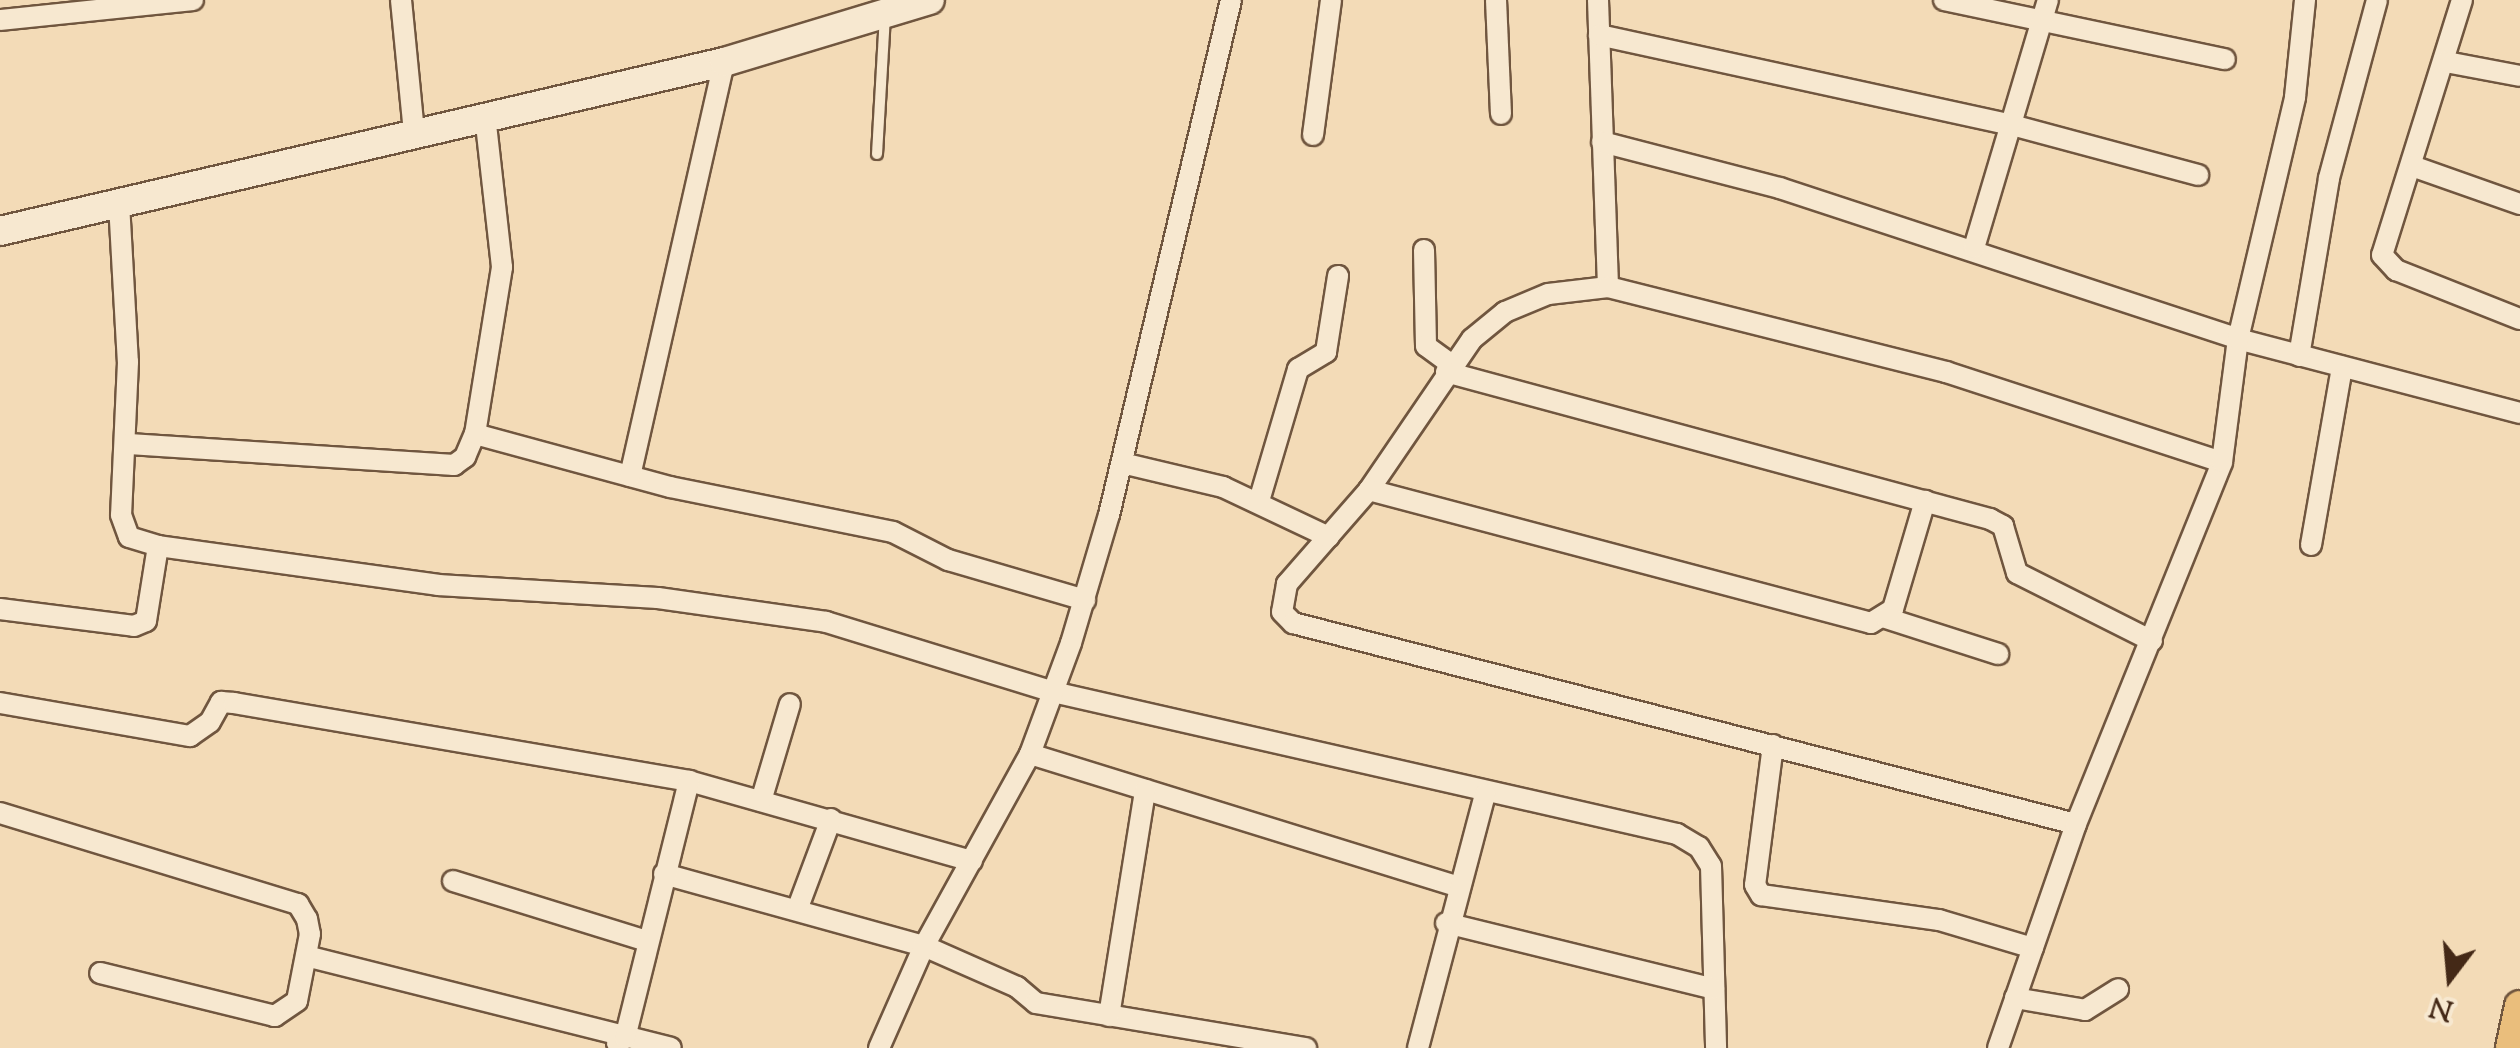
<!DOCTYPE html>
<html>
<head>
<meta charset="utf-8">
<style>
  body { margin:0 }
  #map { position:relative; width:2520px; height:1048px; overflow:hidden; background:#f3dbb7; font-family:"Sorts Mill Goudy",serif }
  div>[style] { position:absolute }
  .roads { filter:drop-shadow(2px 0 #70563f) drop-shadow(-2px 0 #70563f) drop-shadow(0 2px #70563f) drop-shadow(0 -2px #70563f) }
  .lane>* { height:10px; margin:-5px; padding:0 5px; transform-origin:5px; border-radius:5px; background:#f7e8d0 }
  .street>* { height:20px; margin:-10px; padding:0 10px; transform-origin:10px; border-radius:10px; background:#f7e8d0 }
  .secondary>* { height:28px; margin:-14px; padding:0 14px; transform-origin:14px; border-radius:14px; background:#f7e8d0 }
  .primary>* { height:30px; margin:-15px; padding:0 15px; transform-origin:15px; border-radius:15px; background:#eabe7c }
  span { translate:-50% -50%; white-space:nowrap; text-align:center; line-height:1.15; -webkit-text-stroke:8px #f7e8d0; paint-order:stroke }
  .north { position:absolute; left:2400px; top:928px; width:100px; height:100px; -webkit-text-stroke:8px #f7e8d0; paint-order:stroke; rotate:196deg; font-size:28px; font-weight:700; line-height:40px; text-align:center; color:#442917 }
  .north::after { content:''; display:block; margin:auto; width:35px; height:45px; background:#442917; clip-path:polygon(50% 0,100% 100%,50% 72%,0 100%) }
</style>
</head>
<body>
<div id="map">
  <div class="roads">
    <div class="lane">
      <i style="left:877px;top:154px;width:139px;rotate:-86.7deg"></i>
    </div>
    <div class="street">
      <i style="left:401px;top:0;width:133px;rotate:84.4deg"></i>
      <i style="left:1496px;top:0;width:114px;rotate:87.5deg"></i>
      <i style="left:1598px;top:0;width:287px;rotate:88deg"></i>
      <i style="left:1608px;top:287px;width:60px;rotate:173.3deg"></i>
      <i style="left:1548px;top:294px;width:47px;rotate:157.3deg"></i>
      <i style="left:1505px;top:312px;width:43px;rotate:140.7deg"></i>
      <i style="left:1472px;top:339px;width:183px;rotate:124.3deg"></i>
      <i style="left:1369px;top:490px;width:125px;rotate:131.1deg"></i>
      <i style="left:1287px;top:584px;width:28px;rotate:100deg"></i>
      <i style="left:1282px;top:612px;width:16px;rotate:45deg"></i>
      <i style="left:1293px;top:623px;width:808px;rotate:14.4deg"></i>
      <i style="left:1944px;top:0;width:287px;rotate:11.9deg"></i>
      <i style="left:2462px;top:0;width:267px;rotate:107.4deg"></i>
      <i style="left:2382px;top:255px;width:21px;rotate:47deg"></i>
      <i style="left:2396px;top:270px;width:133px;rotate:21.6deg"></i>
      <i style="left:0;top:20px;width:194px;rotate:-5.9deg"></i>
      <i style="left:1599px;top:35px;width:419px;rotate:12.3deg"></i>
      <i style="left:2008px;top:124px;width:197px;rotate:15deg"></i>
      <i style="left:2446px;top:62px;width:75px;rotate:10.7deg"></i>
      <i style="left:1313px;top:135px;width:136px;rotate:-82.4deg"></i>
      <i style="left:1602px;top:142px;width:184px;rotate:14.5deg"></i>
      <i style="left:1780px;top:188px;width:482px;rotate:18.2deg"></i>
      <i style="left:2238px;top:339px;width:292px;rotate:14.7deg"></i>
      <i style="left:2412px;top:166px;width:114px;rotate:19.4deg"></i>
      <i style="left:119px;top:203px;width:159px;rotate:86.8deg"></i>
      <i style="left:128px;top:362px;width:153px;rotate:92.6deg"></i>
      <i style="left:121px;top:515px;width:23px;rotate:70deg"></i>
      <i style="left:129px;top:537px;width:30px;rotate:17deg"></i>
      <i style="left:158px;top:546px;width:283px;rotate:7.9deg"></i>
      <i style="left:438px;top:585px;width:220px;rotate:3.4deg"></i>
      <i style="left:658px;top:598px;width:170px;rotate:8.1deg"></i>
      <i style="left:826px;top:622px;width:238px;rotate:17.1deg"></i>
      <i style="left:1053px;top:692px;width:640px;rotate:12.82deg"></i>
      <i style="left:1677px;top:834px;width:26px;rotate:31deg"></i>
      <i style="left:1699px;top:847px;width:22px;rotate:58deg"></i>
      <i style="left:1711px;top:866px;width:182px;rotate:88.4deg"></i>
      <i style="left:1974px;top:248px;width:259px;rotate:-73.4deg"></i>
      <i style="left:1424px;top:250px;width:96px;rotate:88.8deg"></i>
      <i style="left:1426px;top:346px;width:32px;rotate:36deg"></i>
      <i style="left:1608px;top:287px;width:349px;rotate:14.1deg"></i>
      <i style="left:1946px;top:372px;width:290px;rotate:18.1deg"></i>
      <i style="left:2299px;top:356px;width:181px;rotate:-80.4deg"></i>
      <i style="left:2329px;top:178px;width:184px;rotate:-74.9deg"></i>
      <i style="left:1446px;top:372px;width:564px;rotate:15.12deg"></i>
      <i style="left:1990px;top:519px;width:15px;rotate:28deg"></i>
      <i style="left:2003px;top:526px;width:49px;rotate:73.4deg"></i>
      <i style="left:2017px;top:573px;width:151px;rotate:26.7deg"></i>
      <i style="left:475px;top:434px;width:202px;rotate:15.2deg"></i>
      <i style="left:670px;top:487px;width:227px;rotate:11.4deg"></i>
      <i style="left:893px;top:532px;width:62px;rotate:27deg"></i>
      <i style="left:948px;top:560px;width:143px;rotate:16.3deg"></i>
      <i style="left:129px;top:444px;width:326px;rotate:3.7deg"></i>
      <i style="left:454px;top:465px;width:14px;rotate:-36deg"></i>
      <i style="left:465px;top:457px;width:25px;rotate:-67deg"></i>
      <i style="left:475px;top:434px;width:169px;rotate:-80.8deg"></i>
      <i style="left:502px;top:267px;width:153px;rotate:-96.4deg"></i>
      <i style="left:1122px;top:463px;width:104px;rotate:13.4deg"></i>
      <i style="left:1223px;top:487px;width:117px;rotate:25.3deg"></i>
      <i style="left:630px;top:476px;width:425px;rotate:-77.2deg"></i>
      <i style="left:1369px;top:490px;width:519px;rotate:14.84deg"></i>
      <i style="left:1871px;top:623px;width:26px;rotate:-32deg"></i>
      <i style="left:1893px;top:609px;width:113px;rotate:-73.5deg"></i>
      <i style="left:1259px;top:501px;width:138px;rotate:-73.5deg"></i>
      <i style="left:1298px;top:369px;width:33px;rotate:-31deg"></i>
      <i style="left:1326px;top:352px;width:77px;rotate:-81deg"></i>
      <i style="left:2311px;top:545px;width:181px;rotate:-80.1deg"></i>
      <i style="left:0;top:609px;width:135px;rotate:7.2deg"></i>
      <i style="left:134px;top:626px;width:13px;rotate:-23deg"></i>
      <i style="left:146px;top:621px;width:76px;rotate:-80.9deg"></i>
      <i style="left:1886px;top:618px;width:118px;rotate:17.8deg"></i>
      <i style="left:0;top:703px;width:193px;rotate:9.9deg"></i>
      <i style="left:190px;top:736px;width:24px;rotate:-35deg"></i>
      <i style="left:210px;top:722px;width:23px;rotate:-61deg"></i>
      <i style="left:221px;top:702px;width:13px;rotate:4deg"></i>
      <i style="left:234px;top:703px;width:462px;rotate:9.7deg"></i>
      <i style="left:689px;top:781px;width:294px;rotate:15.8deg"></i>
      <i style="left:1773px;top:745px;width:141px;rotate:97.3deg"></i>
      <i style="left:1755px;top:885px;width:12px;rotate:59deg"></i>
      <i style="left:1761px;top:895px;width:180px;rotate:8deg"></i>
      <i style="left:1939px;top:920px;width:98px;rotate:16.6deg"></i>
      <i style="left:1030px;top:754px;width:447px;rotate:17.2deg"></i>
      <i style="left:761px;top:801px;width:101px;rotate:-73.4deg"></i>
      <i style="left:0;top:813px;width:312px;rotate:17deg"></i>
      <i style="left:298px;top:904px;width:17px;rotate:59deg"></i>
      <i style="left:307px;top:919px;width:15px;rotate:79deg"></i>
      <i style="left:310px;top:934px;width:68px;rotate:101deg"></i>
      <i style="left:297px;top:1001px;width:27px;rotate:146deg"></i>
      <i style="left:275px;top:1016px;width:180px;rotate:-166.2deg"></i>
      <i style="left:664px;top:874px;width:270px;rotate:15.5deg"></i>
      <i style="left:924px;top:946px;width:102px;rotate:23.8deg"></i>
      <i style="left:1017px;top:987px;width:25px;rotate:40deg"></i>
      <i style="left:1036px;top:1003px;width:274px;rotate:9.5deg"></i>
      <i style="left:453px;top:881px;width:203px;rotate:17.2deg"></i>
      <i style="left:797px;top:910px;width:97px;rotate:-69.5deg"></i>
      <i style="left:1446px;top:923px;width:276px;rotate:13.8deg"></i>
      <i style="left:306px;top:956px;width:376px;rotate:14.1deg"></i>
      <i style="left:2015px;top:998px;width:71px;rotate:9.7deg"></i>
      <i style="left:2085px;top:1010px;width:39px;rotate:-32deg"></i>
      <i style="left:1109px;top:1016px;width:229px;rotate:-80.9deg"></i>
      <i style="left:617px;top:1043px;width:9px;rotate:-32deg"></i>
      <i style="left:625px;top:1038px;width:265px;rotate:-76deg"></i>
      <i style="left:879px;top:1048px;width:111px;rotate:-66.2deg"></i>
      <i style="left:924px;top:946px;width:219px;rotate:-61.1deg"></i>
      <i style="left:1030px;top:754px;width:118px;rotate:-69.7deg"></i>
      <i style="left:1071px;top:643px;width:134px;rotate:-73.5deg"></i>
      <i style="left:1109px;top:515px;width:529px;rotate:-76.67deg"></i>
      <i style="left:1418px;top:1048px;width:262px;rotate:-75.2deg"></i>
      <i style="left:1998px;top:1048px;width:237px;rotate:-70.8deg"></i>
      <i style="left:2076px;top:824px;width:390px;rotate:-68deg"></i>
      <i style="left:2222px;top:462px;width:124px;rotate:-82.6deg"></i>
      <i style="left:2238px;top:339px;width:249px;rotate:-76.7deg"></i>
      <i style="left:2295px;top:97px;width:98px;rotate:-84.1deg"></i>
    </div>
    <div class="secondary">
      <i style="left:0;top:231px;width:743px;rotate:-13.14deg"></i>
      <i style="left:724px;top:62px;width:215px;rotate:-16.8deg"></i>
    </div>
    <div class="primary">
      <i style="left:2511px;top:1048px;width:43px;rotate:-77.9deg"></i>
    </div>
  </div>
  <div class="north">N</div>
</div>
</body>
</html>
